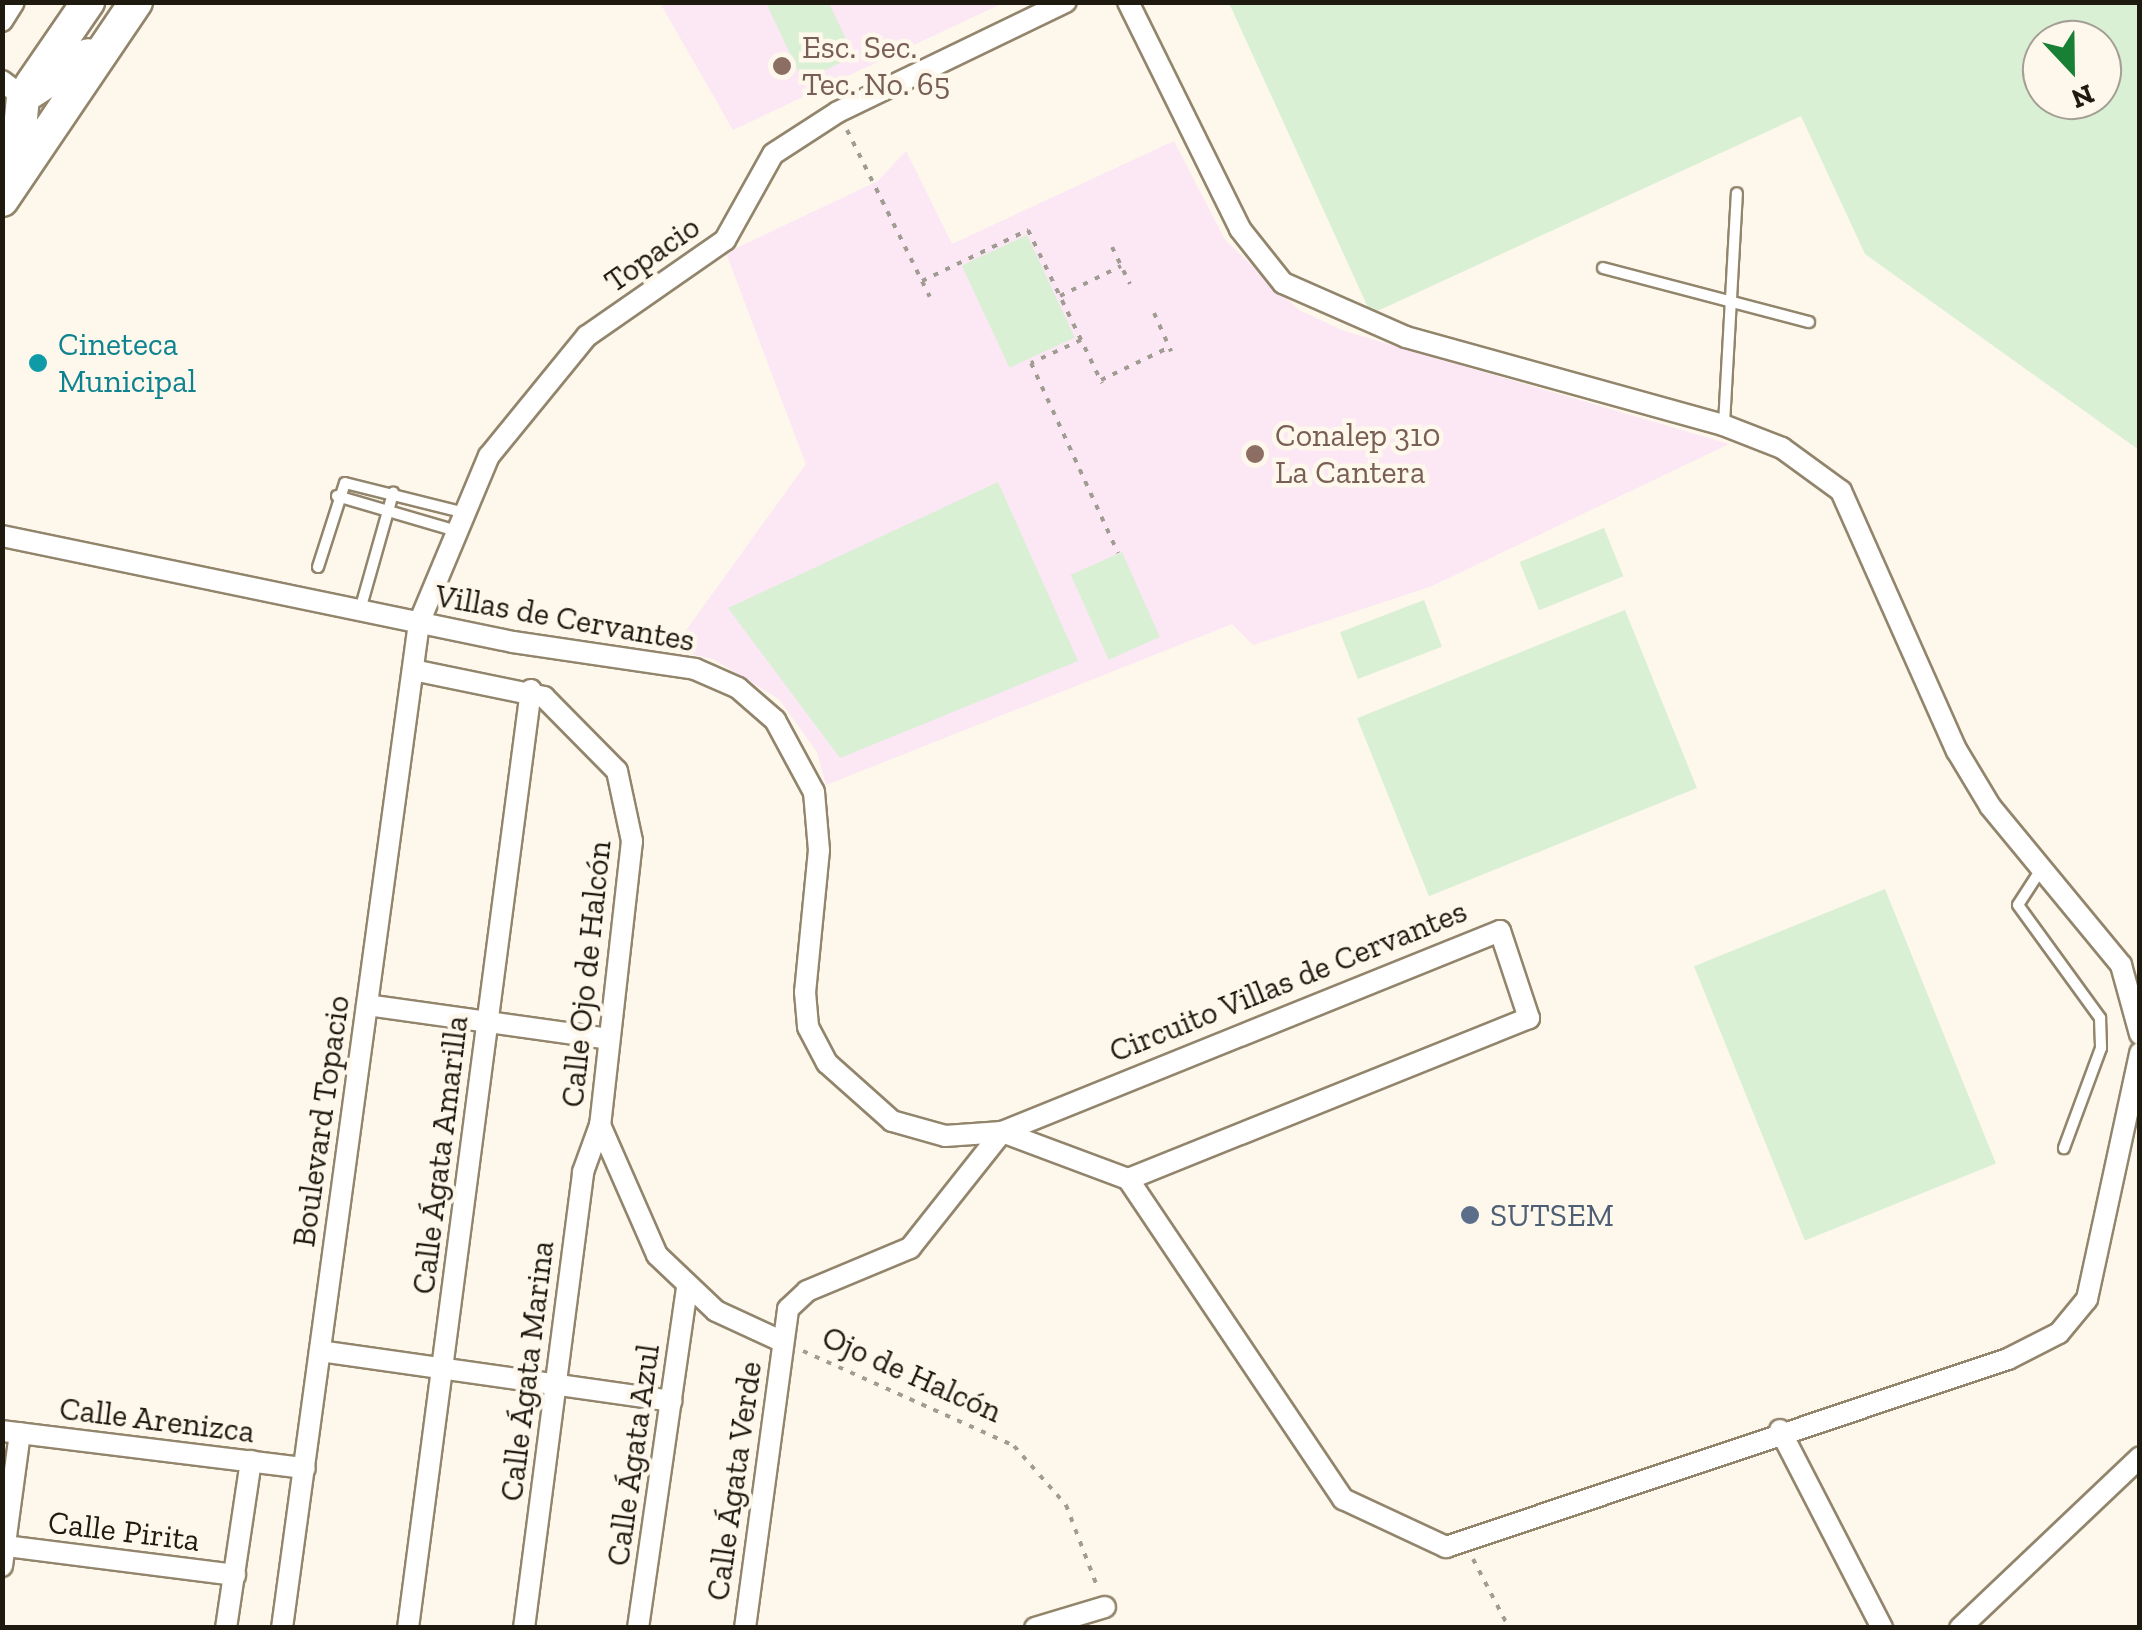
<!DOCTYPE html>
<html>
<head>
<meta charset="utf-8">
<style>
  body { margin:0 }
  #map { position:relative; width:2142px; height:1630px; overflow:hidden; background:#fdf7ec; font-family:"Zilla Slab",serif }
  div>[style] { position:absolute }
  .education>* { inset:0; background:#fce7f5 }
  .green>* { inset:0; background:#daf0d5; transform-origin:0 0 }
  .path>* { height:4px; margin-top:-2px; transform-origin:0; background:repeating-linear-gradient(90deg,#a19c91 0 5px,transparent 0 13px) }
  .roads { filter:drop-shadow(2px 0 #92856c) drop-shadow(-2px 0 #92856c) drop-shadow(0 2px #92856c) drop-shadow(0 -2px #92856c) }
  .lane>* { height:10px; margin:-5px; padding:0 5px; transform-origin:5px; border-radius:5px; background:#fff }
  .street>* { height:20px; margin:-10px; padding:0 10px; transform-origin:10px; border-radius:10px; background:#fff }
  .primary>* { height:32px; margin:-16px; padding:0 16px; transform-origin:16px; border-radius:16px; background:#fff }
  .dots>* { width:28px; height:28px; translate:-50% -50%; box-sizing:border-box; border:5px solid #fdf7ec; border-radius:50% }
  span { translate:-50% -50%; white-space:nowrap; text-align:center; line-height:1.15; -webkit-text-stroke:9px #fdf7ec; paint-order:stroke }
  .education-label { font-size:32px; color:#785e54 }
  .left { translate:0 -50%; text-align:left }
  .street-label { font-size:32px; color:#1f1a10 }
  .culture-label { font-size:32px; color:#0d838f }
  .service-label { font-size:32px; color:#4e5e75 }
  .frame { position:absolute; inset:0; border:5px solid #1f1a10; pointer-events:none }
  .north { position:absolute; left:2022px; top:20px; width:100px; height:100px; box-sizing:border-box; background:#fdf7ec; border:2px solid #a49f94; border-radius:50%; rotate:158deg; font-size:28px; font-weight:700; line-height:40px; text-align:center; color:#1f1a10 }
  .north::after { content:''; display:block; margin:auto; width:35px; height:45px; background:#188034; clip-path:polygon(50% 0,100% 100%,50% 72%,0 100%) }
</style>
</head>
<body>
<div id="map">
  <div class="education">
    <i style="clip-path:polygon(660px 3px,1003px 3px,733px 130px)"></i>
    <i style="clip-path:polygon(1174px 141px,1225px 240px,1299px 310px,1344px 331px,1729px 444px,1432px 586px,1253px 645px,1232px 624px,826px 785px,817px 752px,779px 699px,713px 659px,672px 650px,806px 464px,726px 253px,878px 181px,906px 151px,952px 244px)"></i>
  </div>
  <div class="green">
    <i style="clip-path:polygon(766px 3px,829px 3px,854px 56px,803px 81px)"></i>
    <i style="clip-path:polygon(evenodd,1229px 3px,2139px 3px,2139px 450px,1865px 254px,1801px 116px,1371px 314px,1229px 3px,2042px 40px,2102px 40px,2102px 100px,2042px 100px,2042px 40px)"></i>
    <i style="left:1027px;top:235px;width:113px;height:72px;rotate:65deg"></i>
    <i style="clip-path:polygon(998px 482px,1078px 661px,840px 758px,728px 608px)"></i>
    <i style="left:1604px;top:528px;width:52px;height:91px;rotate:68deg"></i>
    <i style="left:1122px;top:552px;width:93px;height:56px;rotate:66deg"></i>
    <i style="left:1424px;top:600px;width:50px;height:90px;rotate:69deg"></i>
    <i style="left:1625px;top:610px;width:192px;height:289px;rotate:68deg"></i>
    <i style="left:1885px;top:889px;width:296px;height:206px;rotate:68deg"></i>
  </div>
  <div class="path">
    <i style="left:847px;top:130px;width:186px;rotate:63.6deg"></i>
    <i style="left:1112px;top:247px;width:41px;rotate:64.1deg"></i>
    <i style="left:922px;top:281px;width:118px;rotate:-25.7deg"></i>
    <i style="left:1028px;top:230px;width:170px;rotate:64.2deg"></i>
    <i style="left:1060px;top:296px;width:68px;rotate:-26.2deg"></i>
    <i style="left:1154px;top:313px;width:42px;rotate:65.9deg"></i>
    <i style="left:1081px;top:340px;width:55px;rotate:155.3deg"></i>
    <i style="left:1031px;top:363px;width:209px;rotate:65.4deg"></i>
    <i style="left:1101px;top:380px;width:76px;rotate:-25.6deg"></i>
    <i style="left:803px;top:1351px;width:231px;rotate:24.2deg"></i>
    <i style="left:1014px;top:1446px;width:79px;rotate:48.6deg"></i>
    <i style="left:1066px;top:1505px;width:90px;rotate:69.1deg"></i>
    <i style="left:1473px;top:1559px;width:78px;rotate:62.4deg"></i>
  </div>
  <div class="roads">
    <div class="lane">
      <i style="left:1603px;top:268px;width:213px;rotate:14.7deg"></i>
      <i style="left:1724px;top:424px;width:231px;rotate:-86.8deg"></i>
      <i style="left:337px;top:496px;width:125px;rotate:16.3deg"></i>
      <i style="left:318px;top:567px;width:88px;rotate:-72.2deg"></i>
      <i style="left:345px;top:483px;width:124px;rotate:14deg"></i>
      <i style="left:360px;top:610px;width:122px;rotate:-74.2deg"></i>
      <i style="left:2040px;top:871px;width:40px;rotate:122.9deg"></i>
      <i style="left:2018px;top:905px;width:140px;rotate:54deg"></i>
      <i style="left:2100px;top:1018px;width:30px;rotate:88deg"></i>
      <i style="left:2101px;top:1048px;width:107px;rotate:110.3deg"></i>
    </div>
    <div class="street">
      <i style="left:1128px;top:2px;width:253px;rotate:63.7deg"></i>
      <i style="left:1240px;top:229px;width:69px;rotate:51.5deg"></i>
      <i style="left:1283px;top:283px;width:134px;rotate:23.7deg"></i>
      <i style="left:1406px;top:337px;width:329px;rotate:15.5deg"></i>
      <i style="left:1723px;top:425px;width:63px;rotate:21.3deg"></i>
      <i style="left:1782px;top:448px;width:73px;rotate:36.1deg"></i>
      <i style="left:1841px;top:491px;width:285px;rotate:66deg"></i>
      <i style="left:1957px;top:751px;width:64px;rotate:59deg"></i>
      <i style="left:1990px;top:806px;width:206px;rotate:50.5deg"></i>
      <i style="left:2121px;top:965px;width:72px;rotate:74.6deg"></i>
      <i style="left:2px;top:21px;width:22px;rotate:-58deg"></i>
      <i style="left:2px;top:81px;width:26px;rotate:37deg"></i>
      <i style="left:2px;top:536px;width:522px;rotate:11.72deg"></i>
      <i style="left:513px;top:642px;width:184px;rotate:8.4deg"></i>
      <i style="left:695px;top:669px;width:47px;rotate:23.8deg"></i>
      <i style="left:738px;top:688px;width:49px;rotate:40.9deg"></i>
      <i style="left:775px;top:720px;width:82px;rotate:61.6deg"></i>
      <i style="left:814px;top:792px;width:58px;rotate:85.1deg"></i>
      <i style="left:819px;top:850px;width:143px;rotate:95.6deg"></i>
      <i style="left:805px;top:992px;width:35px;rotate:85deg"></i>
      <i style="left:808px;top:1027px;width:41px;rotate:62.2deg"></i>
      <i style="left:827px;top:1063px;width:87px;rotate:41.7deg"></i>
      <i style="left:892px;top:1121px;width:55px;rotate:15.8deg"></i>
      <i style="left:945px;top:1136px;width:57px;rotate:-4deg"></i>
      <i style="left:1002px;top:1132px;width:134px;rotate:20.5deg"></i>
      <i style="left:1128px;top:1179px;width:386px;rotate:56.1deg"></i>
      <i style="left:1343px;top:1499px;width:114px;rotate:25deg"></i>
      <i style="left:1446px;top:1547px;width:593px;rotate:-18.5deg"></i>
      <i style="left:2008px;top:1359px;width:57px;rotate:-27deg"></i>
      <i style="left:2059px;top:1333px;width:44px;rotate:-50.5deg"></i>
      <i style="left:2087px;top:1299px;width:252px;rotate:-77.8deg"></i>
      <i style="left:413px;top:670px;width:134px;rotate:11.6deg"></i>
      <i style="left:544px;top:697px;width:104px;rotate:45.4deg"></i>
      <i style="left:617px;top:771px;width:72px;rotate:77.9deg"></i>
      <i style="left:632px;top:841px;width:286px;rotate:96.4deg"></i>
      <i style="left:600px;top:1125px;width:142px;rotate:66.3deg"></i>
      <i style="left:657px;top:1255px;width:81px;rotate:43.5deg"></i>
      <i style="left:716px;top:1311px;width:74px;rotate:24.8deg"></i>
      <i style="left:367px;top:1005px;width:243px;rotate:8deg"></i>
      <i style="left:320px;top:1351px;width:355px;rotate:8.1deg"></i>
      <i style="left:1780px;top:1430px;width:223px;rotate:62.7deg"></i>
      <i style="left:2px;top:1431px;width:305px;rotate:7deg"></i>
      <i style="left:6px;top:1546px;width:231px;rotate:7.2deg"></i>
      <i style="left:2px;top:1566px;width:134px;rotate:-82.3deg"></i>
      <i style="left:226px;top:1628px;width:169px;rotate:-81.5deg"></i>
      <i style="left:282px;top:1628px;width:1014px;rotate:-82.24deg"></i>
      <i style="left:419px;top:623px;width:181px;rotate:-67.3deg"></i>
      <i style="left:489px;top:456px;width:155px;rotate:-50.8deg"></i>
      <i style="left:587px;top:336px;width:168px;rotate:-34.8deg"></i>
      <i style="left:725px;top:240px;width:98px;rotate:-60.8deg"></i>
      <i style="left:773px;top:154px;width:77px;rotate:-32.9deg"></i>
      <i style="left:838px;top:112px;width:253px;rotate:-25.8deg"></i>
      <i style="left:408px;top:1628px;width:946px;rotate:-82.53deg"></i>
      <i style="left:524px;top:1628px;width:460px;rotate:-82.6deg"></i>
      <i style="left:583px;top:1172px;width:50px;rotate:-70.1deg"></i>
      <i style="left:638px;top:1628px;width:342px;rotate:-81.8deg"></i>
      <i style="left:745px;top:1628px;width:322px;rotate:-82.3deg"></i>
      <i style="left:788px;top:1309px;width:26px;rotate:-43deg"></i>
      <i style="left:807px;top:1291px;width:112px;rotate:-22.7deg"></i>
      <i style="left:910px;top:1248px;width:148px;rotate:-51.6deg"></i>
      <i style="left:1002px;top:1132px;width:537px;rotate:-21.98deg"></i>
      <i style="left:1500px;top:931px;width:92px;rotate:71.6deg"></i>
      <i style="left:1529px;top:1018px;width:432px;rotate:158.1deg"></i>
      <i style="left:1035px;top:1628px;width:73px;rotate:-16.7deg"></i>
      <i style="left:1960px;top:1628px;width:248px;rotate:-43.5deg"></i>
    </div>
    <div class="primary">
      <i style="left:31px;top:85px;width:101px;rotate:-55.5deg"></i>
      <i style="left:16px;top:171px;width:74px;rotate:-84.6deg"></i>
      <i style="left:23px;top:97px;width:77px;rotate:-32.9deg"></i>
      <i style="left:2px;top:200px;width:239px;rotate:-55.9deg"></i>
    </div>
  </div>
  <div class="dots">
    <i style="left:782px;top:66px;background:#8d6e63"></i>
    <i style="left:38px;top:363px;background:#0f9aa8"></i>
    <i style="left:1255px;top:454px;background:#8d6e63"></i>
    <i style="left:1470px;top:1215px;background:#5c6f8a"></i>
  </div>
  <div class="education-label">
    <span class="left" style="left:802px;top:66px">Esc. Sec.<br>Tec. No. 65</span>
    <span class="left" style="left:1275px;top:454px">Conalep 310<br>La Cantera</span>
  </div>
  <div class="street-label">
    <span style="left:652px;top:254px;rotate:-35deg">Topacio</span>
    <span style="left:565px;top:618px;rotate:10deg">Villas de Cervantes</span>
    <span style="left:586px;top:974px;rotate:-84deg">Calle Ojo de Halcón</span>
    <span style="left:1288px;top:981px;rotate:-22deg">Circuito Villas de Cervantes</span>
    <span style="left:321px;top:1121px;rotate:-82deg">Boulevard Topacio</span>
    <span style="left:440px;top:1155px;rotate:-83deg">Calle Ágata Amarilla</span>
    <span style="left:527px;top:1371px;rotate:-83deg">Calle Ágata Marina</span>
    <span style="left:912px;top:1374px;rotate:24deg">Ojo de Halcón</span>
    <span style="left:157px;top:1420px;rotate:7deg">Calle Arenizca</span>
    <span style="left:633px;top:1455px;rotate:-82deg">Calle Ágata Azul</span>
    <span style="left:734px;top:1481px;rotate:-82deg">Calle Ágata Verde</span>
    <span style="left:124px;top:1531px;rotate:7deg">Calle Pirita</span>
  </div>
  <div class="culture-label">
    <span class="left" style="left:58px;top:363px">Cineteca<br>Municipal</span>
  </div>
  <div class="service-label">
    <span class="left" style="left:1490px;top:1215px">SUTSEM</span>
  </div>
  <div class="frame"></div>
  <div class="north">N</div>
</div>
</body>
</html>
